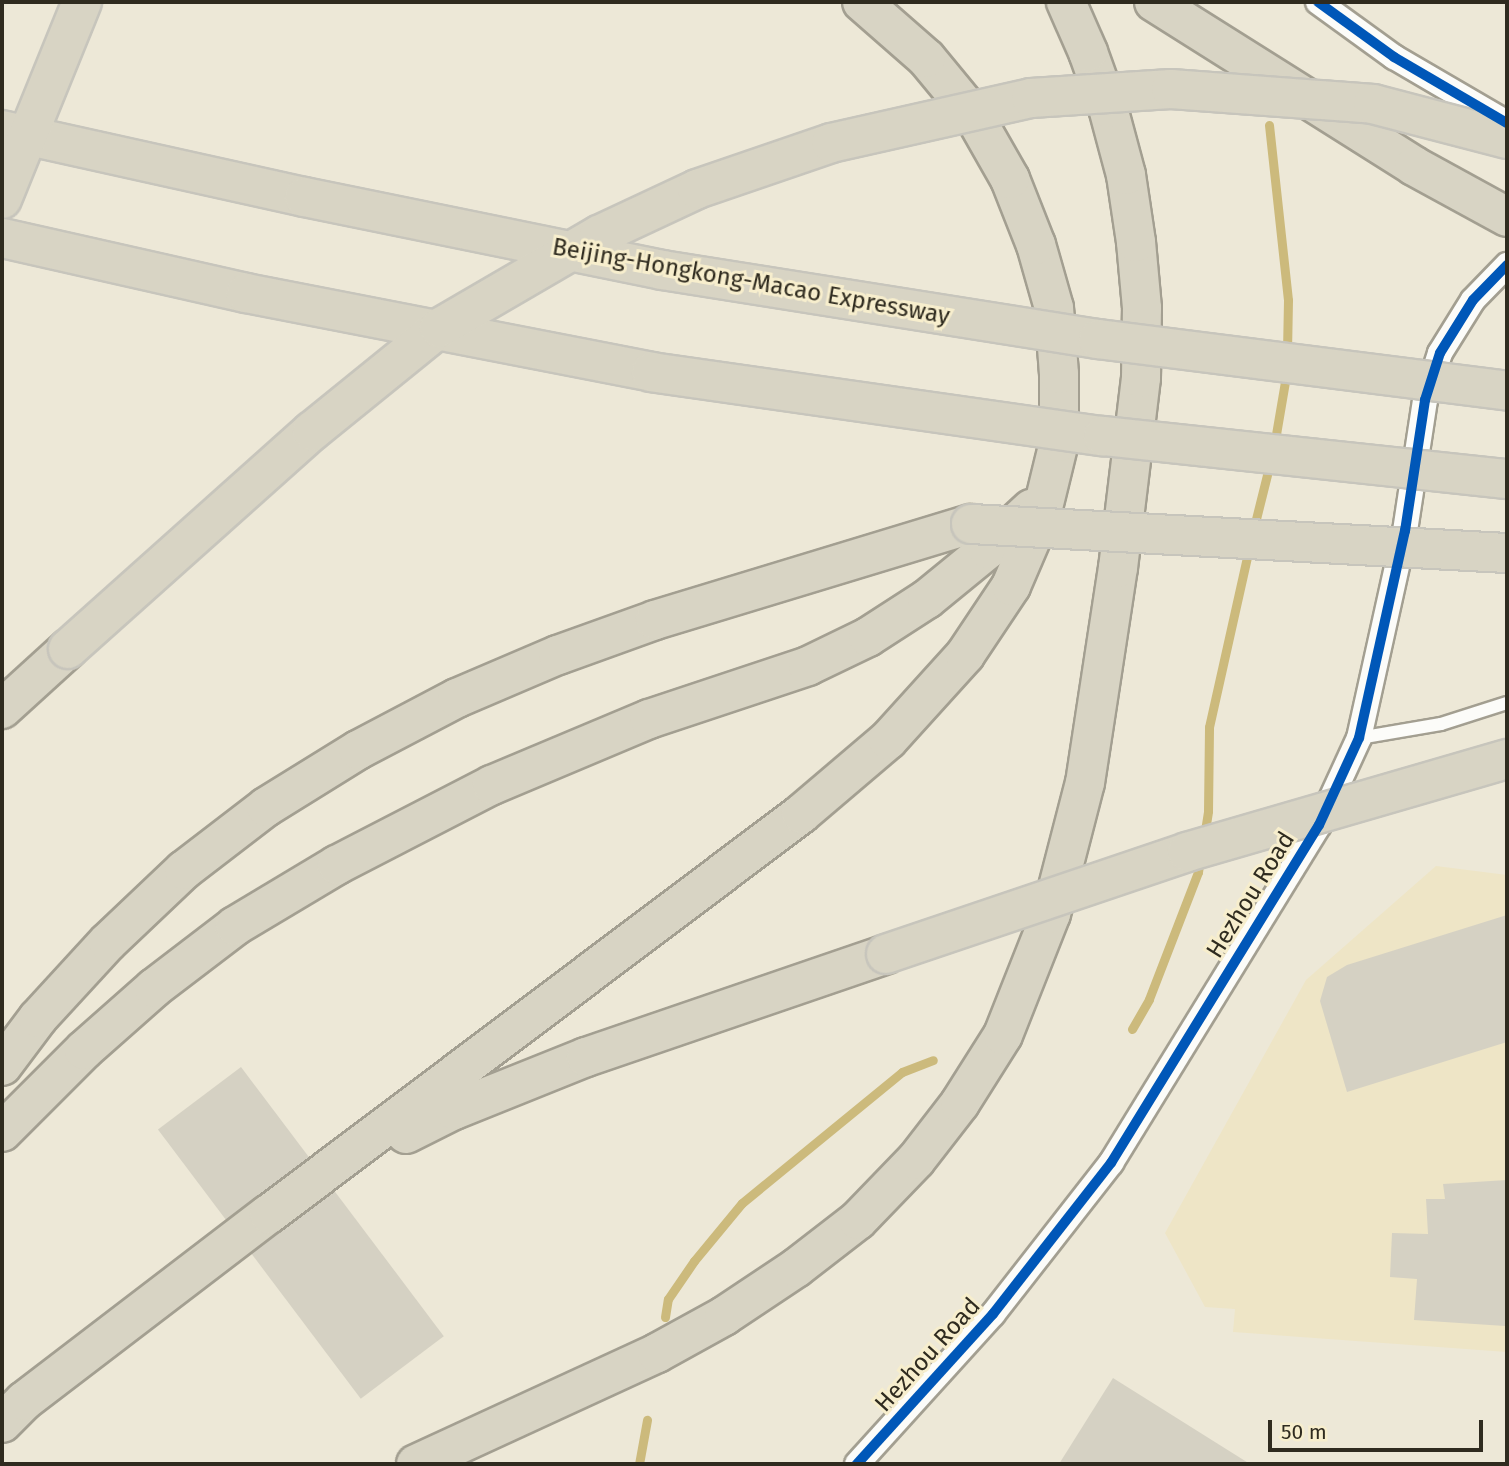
<!DOCTYPE html>
<html>
<head>
<meta charset="utf-8">
<style>
  body { margin:0 }
  #map { position:relative; width:1509px; height:1466px; overflow:hidden; background:#ede8d7; font-family:"Fira Sans",sans-serif }
  div>[style] { position:absolute }
  .built>* { inset:0; background:#eee5c6 }
  .stream>* { height:9px; margin:-4.5px; padding:0 4.5px; transform-origin:4.5px; border-radius:4.5px; background:#ccba7c }
  .building>* { inset:0; background:#d5d1c3; transform-origin:0 0 }
  .roads { filter:drop-shadow(2px 0 #a39f91) drop-shadow(-2px 0 #a39f91) drop-shadow(0 2px #a39f91) drop-shadow(0 -2px #a39f91) }
  .service>* { height:12px; margin:-6px; padding:0 6px; transform-origin:6px; border-radius:6px; background:#fcfcf9 }
  .minor>* { height:24px; margin:-12px; padding:0 12px; transform-origin:12px; border-radius:12px; background:#fcfcf9 }
  .motorway>* { height:38px; margin:-19px; padding:0 19px; transform-origin:19px; border-radius:19px; background:#d8d4c4 }
  .bridges { filter:drop-shadow(2px 0 #c7c5bc) drop-shadow(-2px 0 #c7c5bc) drop-shadow(0 2px #c7c5bc) drop-shadow(0 -2px #c7c5bc) }
  .motorway-bridge>* { height:38px; margin:-19px; padding:0 19px; transform-origin:19px; border-radius:19px; background:#d8d4c4 }
  .cycleway>* { height:10px; margin:-5px; padding:0 5px; transform-origin:5px; border-radius:5px; background:#0057b8 }
  span { translate:-50% -50%; white-space:nowrap; text-align:center; line-height:1.15; -webkit-text-stroke:6px #f7eecd; paint-order:stroke }
  .street-label { font-size:24px; color:#2f2b1f }
  .frame { position:absolute; inset:0; border:4px solid #2f2b1f; pointer-events:none }
  .scale { position:absolute; left:1268px; top:1420px; width:215px; height:32px; box-sizing:border-box; border:4px solid #2f2b1f; border-top:0; padding-left:9px; font-size:21px; line-height:24px; white-space:nowrap; color:#2f2b1f; -webkit-text-stroke:5px #f7eecd; paint-order:stroke }
</style>
</head>
<body>
<div id="map">
  <div class="built">
    <i style="clip-path:polygon(1436px 866px,1507px 875px,1507px 1352px,1233px 1332px,1235px 1309px,1205px 1307px,1165px 1233px,1306px 980px)"></i>
  </div>
  <div class="stream">
    <i style="left:1269px;top:125px;width:176px;rotate:83.8deg"></i>
    <i style="left:1288px;top:300px;width:53px;rotate:91.1deg"></i>
    <i style="left:1274px;top:446px;width:77px;rotate:-80.3deg"></i>
    <i style="left:1253px;top:531px;width:70px;rotate:-76deg"></i>
    <i style="left:1204px;top:837px;width:26px;rotate:-81deg"></i>
    <i style="left:1208px;top:811px;width:84px;rotate:-89.3deg"></i>
    <i style="left:1209px;top:727px;width:183px;rotate:-77.4deg"></i>
    <i style="left:1132px;top:1029px;width:34px;rotate:-60deg"></i>
    <i style="left:1149px;top:999px;width:136px;rotate:-68.9deg"></i>
    <i style="left:1198px;top:872px;width:14px;rotate:-82deg"></i>
    <i style="left:665px;top:1317px;width:18px;rotate:-81deg"></i>
    <i style="left:668px;top:1299px;width:46px;rotate:-55.6deg"></i>
    <i style="left:694px;top:1261px;width:75px;rotate:-50.4deg"></i>
    <i style="left:742px;top:1203px;width:207px;rotate:-39.3deg"></i>
    <i style="left:902px;top:1072px;width:33px;rotate:-21deg"></i>
    <i style="left:639px;top:1464px;width:45px;rotate:-79.7deg"></i>
  </div>
  <div class="building">
    <i style="clip-path:polygon(1507px 915px,1507px 1042px,1347px 1092px,1320px 1001px,1327px 977px,1347px 965px)"></i>
    <i style="left:241px;top:1067px;width:337px;height:104px;rotate:53deg"></i>
    <i style="clip-path:polygon(1507px 1180px,1505px 1326px,1414px 1320px,1417px 1279px,1390px 1277px,1392px 1233px,1428px 1234px,1426px 1199px,1445px 1199px,1443px 1184px)"></i>
    <i style="clip-path:polygon(1113px 1378px,1250px 1464px,1059px 1464px)"></i>
  </div>
  <div class="roads">
    <div class="service">
      <i style="left:1359px;top:738px;width:83px;rotate:-9.7deg"></i>
      <i style="left:1441px;top:724px;width:69px;rotate:-17.7deg"></i>
    </div>
    <div class="minor">
      <i style="left:1318px;top:2px;width:94px;rotate:35.9deg"></i>
      <i style="left:1394px;top:57px;width:131px;rotate:30.3deg"></i>
      <i style="left:857px;top:1464px;width:202px;rotate:-47.8deg"></i>
      <i style="left:993px;top:1314px;width:192px;rotate:-52deg"></i>
      <i style="left:1111px;top:1163px;width:397px;rotate:-58.4deg"></i>
      <i style="left:1319px;top:825px;width:96px;rotate:-65.3deg"></i>
      <i style="left:1359px;top:738px;width:212px;rotate:-77.5deg"></i>
      <i style="left:1405px;top:531px;width:133px;rotate:-81.3deg"></i>
      <i style="left:1425px;top:400px;width:49px;rotate:-72.3deg"></i>
      <i style="left:1440px;top:353px;width:62px;rotate:-58.1deg"></i>
      <i style="left:1473px;top:300px;width:49px;rotate:-45.8deg"></i>
    </div>
    <div class="motorway">
      <i style="left:1154px;top:2px;width:307px;rotate:32.2deg"></i>
      <i style="left:1414px;top:166px;width:106px;rotate:28.7deg"></i>
      <i style="left:2px;top:709px;width:89px;rotate:-42.3deg"></i>
      <i style="left:2px;top:1066px;width:60px;rotate:-53.1deg"></i>
      <i style="left:38px;top:1018px;width:103px;rotate:-47.4deg"></i>
      <i style="left:108px;top:942px;width:105px;rotate:-43.5deg"></i>
      <i style="left:184px;top:870px;width:103px;rotate:-37.5deg"></i>
      <i style="left:266px;top:807px;width:108px;rotate:-31.8deg"></i>
      <i style="left:358px;top:750px;width:112px;rotate:-27.7deg"></i>
      <i style="left:457px;top:698px;width:110px;rotate:-23.1deg"></i>
      <i style="left:558px;top:655px;width:103px;rotate:-19.8deg"></i>
      <i style="left:655px;top:620px;width:330px;rotate:-16.9deg"></i>
      <i style="left:2px;top:1132px;width:116px;rotate:-45deg"></i>
      <i style="left:84px;top:1050px;width:94px;rotate:-41.5deg"></i>
      <i style="left:154px;top:988px;width:102px;rotate:-37.4deg"></i>
      <i style="left:235px;top:926px;width:119px;rotate:-30.9deg"></i>
      <i style="left:337px;top:865px;width:174px;rotate:-27.3deg"></i>
      <i style="left:492px;top:785px;width:170px;rotate:-22.8deg"></i>
      <i style="left:649px;top:719px;width:168px;rotate:-18.4deg"></i>
      <i style="left:808px;top:666px;width:67px;rotate:-25.8deg"></i>
      <i style="left:868px;top:637px;width:70px;rotate:-32.8deg"></i>
      <i style="left:927px;top:599px;width:79px;rotate:-39.3deg"></i>
      <i style="left:988px;top:549px;width:59px;rotate:-42.9deg"></i>
      <i style="left:406px;top:1134px;width:54px;rotate:-26.6deg"></i>
      <i style="left:454px;top:1110px;width:142px;rotate:-21.9deg"></i>
      <i style="left:586px;top:1057px;width:317px;rotate:-18.9deg"></i>
      <i style="left:2px;top:1423px;width:31px;rotate:-45deg"></i>
      <i style="left:24px;top:1401px;width:308px;rotate:-37.4deg"></i>
      <i style="left:269px;top:1214px;width:666px;rotate:-36.94deg"></i>
      <i style="left:801px;top:814px;width:114px;rotate:-40.4deg"></i>
      <i style="left:888px;top:740px;width:115px;rotate:-47.8deg"></i>
      <i style="left:965px;top:655px;width:83px;rotate:-56.3deg"></i>
      <i style="left:1011px;top:586px;width:76px;rotate:-66.8deg"></i>
      <i style="left:1041px;top:516px;width:76px;rotate:-76.3deg"></i>
      <i style="left:1059px;top:442px;width:68px;rotate:-90deg"></i>
      <i style="left:1059px;top:374px;width:66px;rotate:-94.3deg"></i>
      <i style="left:1054px;top:308px;width:66px;rotate:-105.9deg"></i>
      <i style="left:1036px;top:245px;width:71px;rotate:-111.5deg"></i>
      <i style="left:1010px;top:179px;width:73px;rotate:-119.7deg"></i>
      <i style="left:974px;top:116px;width:75px;rotate:-129.6deg"></i>
      <i style="left:926px;top:58px;width:85px;rotate:-138.8deg"></i>
      <i style="left:416px;top:1464px;width:265px;rotate:-24.7deg"></i>
      <i style="left:657px;top:1353px;width:77px;rotate:-28.9deg"></i>
      <i style="left:724px;top:1316px;width:87px;rotate:-33.7deg"></i>
      <i style="left:796px;top:1268px;width:78px;rotate:-37.7deg"></i>
      <i style="left:858px;top:1220px;width:83px;rotate:-46deg"></i>
      <i style="left:916px;top:1160px;width:72px;rotate:-52.3deg"></i>
      <i style="left:960px;top:1103px;width:80px;rotate:-57.7deg"></i>
      <i style="left:1003px;top:1035px;width:130px;rotate:-68.4deg"></i>
      <i style="left:1051px;top:914px;width:135px;rotate:-75.5deg"></i>
      <i style="left:1085px;top:783px;width:218px;rotate:-81.3deg"></i>
      <i style="left:1118px;top:568px;width:191px;rotate:-83.1deg"></i>
      <i style="left:1141px;top:378px;width:70px;rotate:-89.2deg"></i>
      <i style="left:1142px;top:308px;width:66px;rotate:-95.2deg"></i>
      <i style="left:1136px;top:242px;width:68px;rotate:-98.5deg"></i>
      <i style="left:1126px;top:175px;width:69px;rotate:-105deg"></i>
      <i style="left:1108px;top:108px;width:59px;rotate:-109.7deg"></i>
      <i style="left:1088px;top:52px;width:55px;rotate:-113.7deg"></i>
    </div>
  </div>
  <div class="bridges">
    <div class="motorway-bridge">
      <i style="left:2px;top:130px;width:309px;rotate:12.5deg"></i>
      <i style="left:304px;top:197px;width:365px;rotate:11.5deg"></i>
      <i style="left:662px;top:270px;width:441px;rotate:9deg"></i>
      <i style="left:1098px;top:339px;width:412px;rotate:7.2deg"></i>
      <i style="left:2px;top:199px;width:213px;rotate:-67.9deg"></i>
      <i style="left:2px;top:238px;width:250px;rotate:12.7deg"></i>
      <i style="left:246px;top:293px;width:413px;rotate:11deg"></i>
      <i style="left:651px;top:372px;width:457px;rotate:8.1deg"></i>
      <i style="left:1103px;top:436px;width:406px;rotate:6.1deg"></i>
      <i style="left:971px;top:524px;width:537px;rotate:3.1deg"></i>
      <i style="left:68px;top:649px;width:327px;rotate:-41.8deg"></i>
      <i style="left:312px;top:431px;width:164px;rotate:-39deg"></i>
      <i style="left:439px;top:328px;width:185px;rotate:-30.2deg"></i>
      <i style="left:599px;top:235px;width:108px;rotate:-25.1deg"></i>
      <i style="left:697px;top:189px;width:142px;rotate:-18.9deg"></i>
      <i style="left:831px;top:143px;width:205px;rotate:-12.7deg"></i>
      <i style="left:1031px;top:98px;width:140px;rotate:-3.7deg"></i>
      <i style="left:1171px;top:89px;width:203px;rotate:4.2deg"></i>
      <i style="left:1373px;top:104px;width:138px;rotate:14.6deg"></i>
      <i style="left:886px;top:954px;width:318px;rotate:-18.7deg"></i>
      <i style="left:1187px;top:852px;width:333px;rotate:-16.2deg"></i>
    </div>
  </div>
  <div class="cycleway">
    <i style="left:1318px;top:2px;width:94px;rotate:35.9deg"></i>
    <i style="left:1394px;top:57px;width:131px;rotate:30.3deg"></i>
    <i style="left:857px;top:1464px;width:202px;rotate:-47.8deg"></i>
    <i style="left:993px;top:1314px;width:192px;rotate:-52deg"></i>
    <i style="left:1111px;top:1163px;width:397px;rotate:-58.4deg"></i>
    <i style="left:1319px;top:825px;width:96px;rotate:-65.3deg"></i>
    <i style="left:1359px;top:738px;width:212px;rotate:-77.5deg"></i>
    <i style="left:1405px;top:531px;width:133px;rotate:-81.3deg"></i>
    <i style="left:1425px;top:400px;width:49px;rotate:-72.3deg"></i>
    <i style="left:1440px;top:353px;width:62px;rotate:-58.1deg"></i>
    <i style="left:1473px;top:300px;width:49px;rotate:-45.8deg"></i>
  </div>
  <div class="street-label">
    <span style="left:751px;top:282px;rotate:10deg">Beijing-Hongkong-Macao Expressway</span>
    <span style="left:1251px;top:895px;rotate:-58deg">Hezhou Road</span>
    <span style="left:928px;top:1355px;rotate:-48deg">Hezhou Road</span>
  </div>
  <div class="frame"></div>
  <div class="scale">50 m</div>
</div>
</body>
</html>
